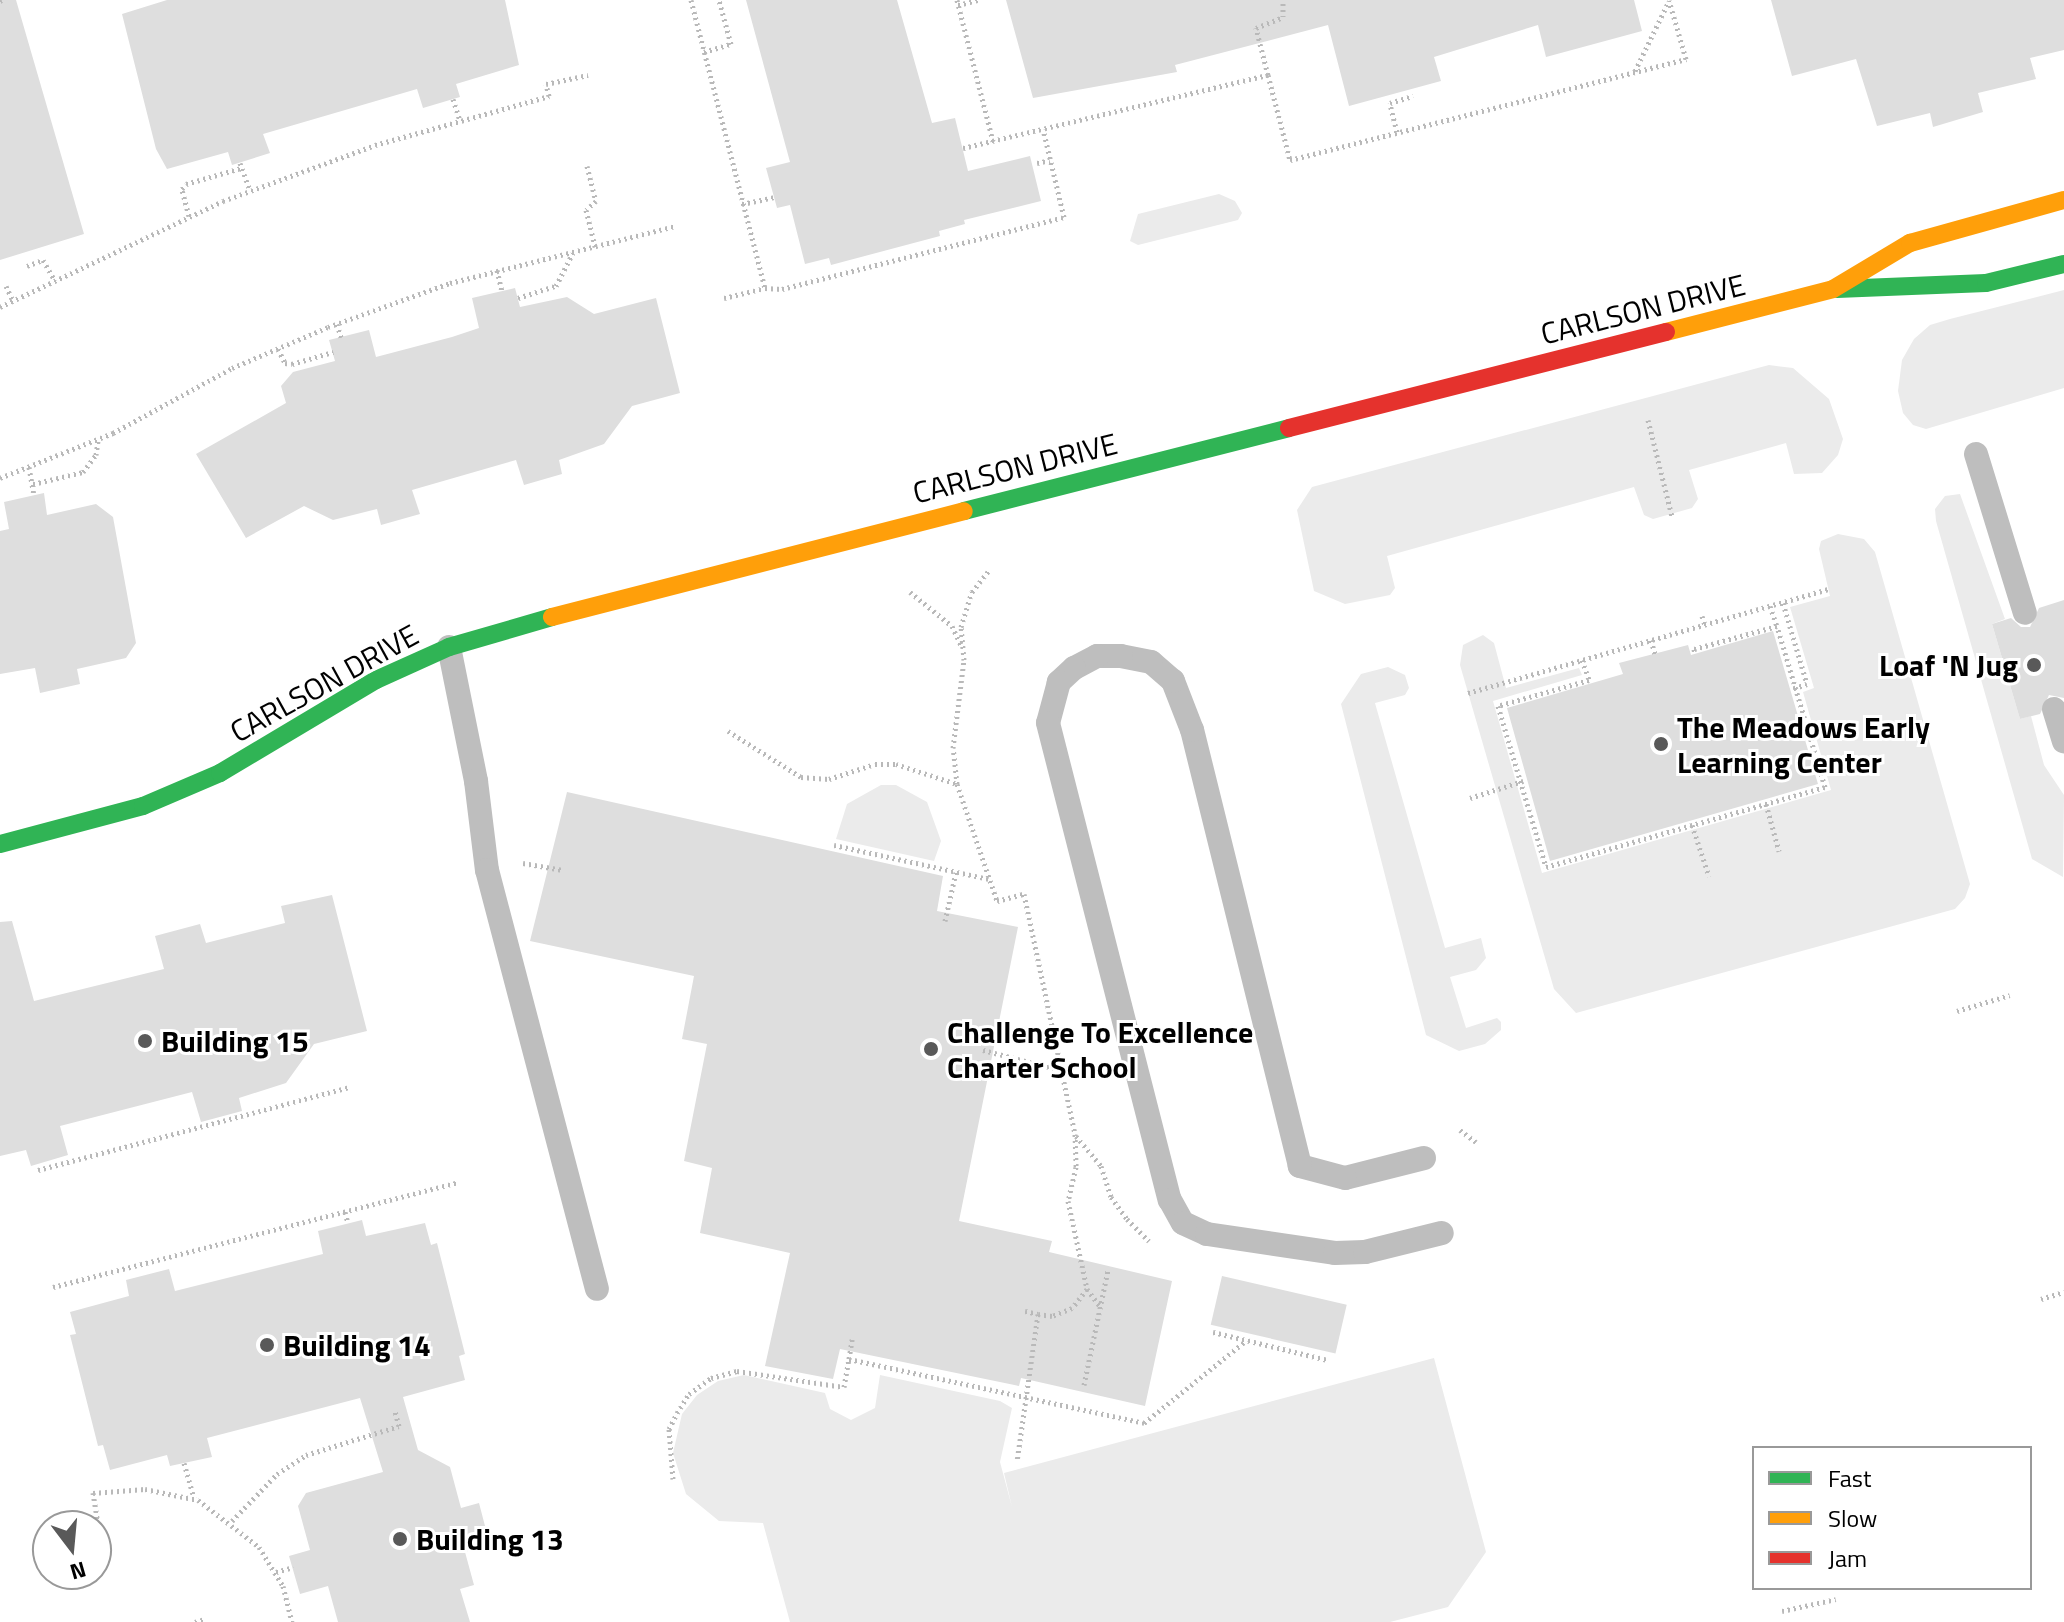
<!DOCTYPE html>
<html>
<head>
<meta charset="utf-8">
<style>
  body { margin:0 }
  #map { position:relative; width:2064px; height:1622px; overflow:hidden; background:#fff; font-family:"Titillium Web",sans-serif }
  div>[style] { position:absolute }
  .green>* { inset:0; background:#ebebeb }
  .building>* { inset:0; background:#dedede; transform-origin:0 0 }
  .path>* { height:5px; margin-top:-2.5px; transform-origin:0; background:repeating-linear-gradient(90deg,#b9b9b9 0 2px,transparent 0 6px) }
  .lane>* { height:24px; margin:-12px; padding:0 12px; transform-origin:12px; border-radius:12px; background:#bebebe }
  .fast>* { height:18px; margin:-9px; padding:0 9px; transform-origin:9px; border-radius:9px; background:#30b455 }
  .slow>* { height:18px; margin:-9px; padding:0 9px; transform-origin:9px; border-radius:9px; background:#ff9f0a }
  .jam>* { height:18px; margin:-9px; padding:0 9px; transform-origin:9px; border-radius:9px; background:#e5322d }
  .dots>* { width:22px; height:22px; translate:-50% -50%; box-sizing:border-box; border:4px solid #fff; border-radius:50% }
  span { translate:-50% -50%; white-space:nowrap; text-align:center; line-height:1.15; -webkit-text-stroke:6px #fff; paint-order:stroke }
  .street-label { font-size:30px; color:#000 }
  .poi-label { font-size:30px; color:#000; font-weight:700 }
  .right { translate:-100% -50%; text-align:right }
  .left { translate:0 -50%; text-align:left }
  .legend { position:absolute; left:1752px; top:1446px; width:280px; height:144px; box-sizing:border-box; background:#fff; border:2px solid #999; margin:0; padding:10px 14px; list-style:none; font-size:24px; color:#000 }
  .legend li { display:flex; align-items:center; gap:16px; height:40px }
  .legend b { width:40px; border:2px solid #999 }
  .north { position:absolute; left:32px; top:1510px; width:80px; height:80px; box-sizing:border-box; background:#fff; border:2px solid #999; border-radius:50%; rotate:164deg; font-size:22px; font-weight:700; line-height:32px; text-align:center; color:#000 }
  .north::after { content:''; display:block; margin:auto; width:28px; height:36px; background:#595959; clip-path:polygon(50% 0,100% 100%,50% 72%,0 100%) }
</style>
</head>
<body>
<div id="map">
  <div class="green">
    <i style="clip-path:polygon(1219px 194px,1235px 201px,1242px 213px,1238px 220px,1138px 245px,1130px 241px,1138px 214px)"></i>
    <i style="clip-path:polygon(2064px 290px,2064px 388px,1926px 429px,1913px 425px,1903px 413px,1898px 391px,1902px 360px,1914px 339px,1930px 325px,1950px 319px)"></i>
    <i style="clip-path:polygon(1769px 365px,1793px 368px,1829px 399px,1843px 439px,1838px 455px,1822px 473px,1794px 474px,1786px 443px,1689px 470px,1698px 499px,1692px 508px,1653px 519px,1644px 515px,1634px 487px,1387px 556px,1395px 588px,1390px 595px,1345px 604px,1314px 591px,1297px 510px,1312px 487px)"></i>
    <i style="clip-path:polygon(1960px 494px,2005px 619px,1992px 624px,2020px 719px,2031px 716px,2044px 765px,2064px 795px,2063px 877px,2032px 859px,1936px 521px,1935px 509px,1945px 496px)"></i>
    <i style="clip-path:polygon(1838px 534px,1864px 539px,1875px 552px,1970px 884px,1965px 898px,1955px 909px,1576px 1013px,1554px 989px,1460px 665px,1463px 645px,1483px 635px,1494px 643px,1506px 688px,1579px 668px,1582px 675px,1493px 701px,1542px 873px,1831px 790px,1803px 692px,1814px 688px,1790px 607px,1830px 596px,1819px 549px,1821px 541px)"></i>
    <i style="clip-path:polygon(1388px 667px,1405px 675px,1409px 688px,1405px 695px,1375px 703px,1445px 948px,1481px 938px,1486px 958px,1476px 970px,1450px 977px,1466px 1028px,1497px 1018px,1501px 1022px,1501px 1030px,1485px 1044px,1459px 1051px,1426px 1035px,1341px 704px,1361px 674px)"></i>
    <i style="clip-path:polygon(881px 785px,896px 785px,927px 802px,941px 841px,934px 861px,836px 839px,847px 804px)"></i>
    <i style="clip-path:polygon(1434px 1358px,1486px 1552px,1448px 1607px,1390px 1622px,790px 1622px,763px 1523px,719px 1521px,686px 1494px,673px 1453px,682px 1414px,697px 1395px,718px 1381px,744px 1375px,825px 1393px,830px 1409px,851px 1420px,875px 1408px,880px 1375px,1000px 1401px,1012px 1408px,1000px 1462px,1012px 1507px,1004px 1473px)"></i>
  </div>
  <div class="building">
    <i style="clip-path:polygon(0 0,16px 0,84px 234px,0 260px)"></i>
    <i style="clip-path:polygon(167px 0,505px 0,519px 65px,456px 84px,460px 97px,423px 108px,417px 89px,263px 134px,270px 153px,232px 165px,228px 152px,167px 169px,156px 149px,122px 14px)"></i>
    <i style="clip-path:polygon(746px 0,897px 0,932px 123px,955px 118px,968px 171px,1030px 156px,1041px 201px,964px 220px,965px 224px,939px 231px,940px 236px,831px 265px,829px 258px,805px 264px,790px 205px,777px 208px,766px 168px,790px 162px)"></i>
    <i style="clip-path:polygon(1006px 0,1634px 0,1642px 31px,1546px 57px,1538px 25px,1434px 57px,1441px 81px,1349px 106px,1328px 25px,1175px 65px,1177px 72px,1033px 98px)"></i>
    <i style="clip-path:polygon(1771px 0,2064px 0,2064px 50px,2030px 58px,2036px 79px,1978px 93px,1983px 112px,1933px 127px,1930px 113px,1877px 126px,1856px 59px,1792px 76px)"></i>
    <i style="clip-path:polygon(515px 288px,520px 307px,567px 297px,594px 314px,656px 298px,680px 393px,632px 406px,604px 444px,559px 460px,562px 474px,524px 485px,516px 460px,412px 490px,420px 514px,381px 525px,377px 509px,333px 520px,304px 506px,246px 538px,196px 454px,286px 403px,281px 386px,293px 372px,335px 361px,329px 340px,369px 330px,376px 357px,452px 337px,479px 328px,472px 298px)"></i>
    <i style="clip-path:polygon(44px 493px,47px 515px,96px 504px,113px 517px,136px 643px,126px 658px,77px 669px,80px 684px,40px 693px,35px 668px,0 674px,0 531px,9px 529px,4px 502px)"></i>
    <i style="clip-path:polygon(2064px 600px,2064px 698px,2049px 695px,2040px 714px,2020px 719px,1992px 624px,2011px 618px,2021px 627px,2030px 627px,2039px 608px)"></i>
    <i style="clip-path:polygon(1773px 631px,1818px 784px,1550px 861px,1507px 708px,1623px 674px,1619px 663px,1688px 645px,1691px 655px)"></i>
    <i style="clip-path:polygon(567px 792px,943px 876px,937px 911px,1018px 927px,959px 1221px,1052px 1241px,1049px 1252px,1172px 1281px,1145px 1406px,1021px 1378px,1019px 1386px,840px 1349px,833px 1379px,765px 1366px,790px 1253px,700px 1233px,712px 1168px,684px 1161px,707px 1044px,682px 1039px,694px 976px,530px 941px)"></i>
    <i style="clip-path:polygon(332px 895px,367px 1031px,314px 1044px,286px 1083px,239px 1098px,242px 1111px,201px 1122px,192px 1092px,60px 1126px,68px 1155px,31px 1166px,26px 1150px,0 1156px,0 922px,12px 921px,34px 1001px,164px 969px,155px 936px,200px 924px,206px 943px,285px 923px,281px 906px)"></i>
    <i style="clip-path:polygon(362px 1220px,366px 1236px,425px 1223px,431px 1245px,437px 1243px,465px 1354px,459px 1356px,465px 1380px,403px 1397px,418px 1450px,450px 1467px,461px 1508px,479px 1503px,490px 1545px,465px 1552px,474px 1585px,460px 1589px,470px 1622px,338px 1622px,328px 1586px,300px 1594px,289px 1556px,310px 1550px,298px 1506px,306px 1493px,383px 1472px,360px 1398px,207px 1438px,212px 1457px,170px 1466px,167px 1455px,110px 1470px,103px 1445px,98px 1446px,70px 1335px,76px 1334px,70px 1312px,129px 1296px,126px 1280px,169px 1269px,175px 1291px,323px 1254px,318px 1231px)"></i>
    <i style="left:1222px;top:1276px;width:128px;height:50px;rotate:13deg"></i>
  </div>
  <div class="path">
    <i style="left:691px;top:0;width:297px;rotate:75.6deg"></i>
    <i style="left:765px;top:288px;width:17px;rotate:3deg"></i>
    <i style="left:782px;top:289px;width:291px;rotate:-14.3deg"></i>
    <i style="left:1064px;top:217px;width:90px;rotate:-103.4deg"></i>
    <i style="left:957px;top:0;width:146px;rotate:75.7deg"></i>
    <i style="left:0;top:1px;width:2px;rotate:-27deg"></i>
    <i style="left:958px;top:5px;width:21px;rotate:-14deg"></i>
    <i style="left:704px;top:52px;width:28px;rotate:-17deg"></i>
    <i style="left:731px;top:44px;width:46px;rotate:-105.3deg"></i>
    <i style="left:1635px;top:71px;width:78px;rotate:-64.1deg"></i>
    <i style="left:1268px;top:75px;width:49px;rotate:-104.3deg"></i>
    <i style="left:1256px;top:28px;width:29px;rotate:-22deg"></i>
    <i style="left:1283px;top:17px;width:17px;rotate:-90deg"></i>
    <i style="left:453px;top:99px;width:22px;rotate:72deg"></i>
    <i style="left:1397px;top:132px;width:30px;rotate:-104deg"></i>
    <i style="left:1390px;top:103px;width:24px;rotate:-17deg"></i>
    <i style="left:963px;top:148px;width:314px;rotate:-13.5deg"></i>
    <i style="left:1268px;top:75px;width:88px;rotate:75.5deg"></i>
    <i style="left:1290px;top:160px;width:409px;rotate:-14.3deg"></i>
    <i style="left:1686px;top:59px;width:61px;rotate:-106.1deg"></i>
    <i style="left:240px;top:163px;width:29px;rotate:70deg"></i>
    <i style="left:1037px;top:163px;width:13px;rotate:-13deg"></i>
    <i style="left:587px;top:166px;width:36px;rotate:76deg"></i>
    <i style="left:596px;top:201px;width:13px;rotate:138deg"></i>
    <i style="left:586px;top:210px;width:38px;rotate:76deg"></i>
    <i style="left:742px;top:204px;width:33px;rotate:-12deg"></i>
    <i style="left:189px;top:216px;width:28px;rotate:-105deg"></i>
    <i style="left:182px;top:189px;width:6px;rotate:-51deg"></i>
    <i style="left:186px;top:184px;width:57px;rotate:-16.2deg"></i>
    <i style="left:27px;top:266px;width:17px;rotate:-21deg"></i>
    <i style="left:43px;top:260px;width:24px;rotate:60deg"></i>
    <i style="left:497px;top:270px;width:22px;rotate:77deg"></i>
    <i style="left:6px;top:286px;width:17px;rotate:65deg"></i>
    <i style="left:518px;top:298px;width:40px;rotate:-18deg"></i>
    <i style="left:556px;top:286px;width:37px;rotate:-63deg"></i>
    <i style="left:724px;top:298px;width:42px;rotate:-13.7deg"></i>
    <i style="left:0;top:307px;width:247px;rotate:-25.4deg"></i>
    <i style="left:223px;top:201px;width:162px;rotate:-20.2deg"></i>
    <i style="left:375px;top:145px;width:181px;rotate:-15.7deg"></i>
    <i style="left:549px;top:96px;width:12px;rotate:-104deg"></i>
    <i style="left:546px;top:84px;width:43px;rotate:-12.1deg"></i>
    <i style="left:337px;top:324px;width:14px;rotate:73deg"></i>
    <i style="left:278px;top:349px;width:16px;rotate:63deg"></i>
    <i style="left:285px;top:363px;width:7px;rotate:8deg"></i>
    <i style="left:292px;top:364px;width:43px;rotate:-16.3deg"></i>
    <i style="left:1648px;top:420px;width:99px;rotate:76deg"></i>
    <i style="left:29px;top:467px;width:28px;rotate:80deg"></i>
    <i style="left:0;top:478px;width:122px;rotate:-21.7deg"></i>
    <i style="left:113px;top:433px;width:136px;rotate:-28.6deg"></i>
    <i style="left:232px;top:368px;width:104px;rotate:-23.1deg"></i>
    <i style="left:328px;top:327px;width:130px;rotate:-19.8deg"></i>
    <i style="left:450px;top:283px;width:233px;rotate:-14.2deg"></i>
    <i style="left:33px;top:484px;width:51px;rotate:-13.5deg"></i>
    <i style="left:83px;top:472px;width:21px;rotate:-53deg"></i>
    <i style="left:96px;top:455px;width:15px;rotate:-82deg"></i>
    <i style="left:910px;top:592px;width:54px;rotate:39deg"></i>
    <i style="left:952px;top:626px;width:21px;rotate:65deg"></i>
    <i style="left:1783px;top:603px;width:84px;rotate:73.5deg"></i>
    <i style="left:1807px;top:684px;width:16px;rotate:162deg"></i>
    <i style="left:1770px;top:606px;width:21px;rotate:71deg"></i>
    <i style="left:1702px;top:616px;width:9px;rotate:72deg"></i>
    <i style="left:1651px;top:640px;width:15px;rotate:74deg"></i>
    <i style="left:1582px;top:660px;width:23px;rotate:70deg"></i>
    <i style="left:1589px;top:680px;width:95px;rotate:164.1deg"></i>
    <i style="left:1498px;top:706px;width:168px;rotate:73.4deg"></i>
    <i style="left:1546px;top:867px;width:290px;rotate:-16deg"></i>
    <i style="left:1825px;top:787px;width:168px;rotate:-106.6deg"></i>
    <i style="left:1777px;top:626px;width:86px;rotate:164.5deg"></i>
    <i style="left:1694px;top:649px;width:5px;rotate:79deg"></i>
    <i style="left:1468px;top:693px;width:376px;rotate:-16.1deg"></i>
    <i style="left:728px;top:731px;width:86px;rotate:32.2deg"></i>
    <i style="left:801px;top:777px;width:28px;rotate:4deg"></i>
    <i style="left:829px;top:779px;width:48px;rotate:-18.1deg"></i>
    <i style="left:875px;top:764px;width:21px"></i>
    <i style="left:896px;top:764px;width:64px;rotate:18.2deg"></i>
    <i style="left:957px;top:784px;width:36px;rotate:-96deg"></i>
    <i style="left:953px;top:748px;width:89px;rotate:-82.9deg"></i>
    <i style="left:964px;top:660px;width:33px;rotate:-95deg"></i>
    <i style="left:961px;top:627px;width:37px;rotate:-73deg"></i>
    <i style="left:972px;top:592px;width:28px;rotate:-52deg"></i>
    <i style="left:957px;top:784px;width:124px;rotate:71.1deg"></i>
    <i style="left:997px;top:901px;width:28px;rotate:-15deg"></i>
    <i style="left:1024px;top:894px;width:245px;rotate:78deg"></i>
    <i style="left:1075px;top:1134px;width:33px;rotate:88deg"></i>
    <i style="left:1076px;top:1167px;width:35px;rotate:103deg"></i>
    <i style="left:1068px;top:1201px;width:90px;rotate:77.8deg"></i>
    <i style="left:1087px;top:1289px;width:24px;rotate:128deg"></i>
    <i style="left:1072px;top:1308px;width:22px;rotate:158deg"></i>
    <i style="left:1052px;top:1316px;width:14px;rotate:-172deg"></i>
    <i style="left:1038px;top:1314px;width:148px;rotate:98.1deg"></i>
    <i style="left:1470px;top:798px;width:56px;rotate:-17.8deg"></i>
    <i style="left:1766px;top:804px;width:49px;rotate:74.5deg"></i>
    <i style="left:1692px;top:825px;width:54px;rotate:71.6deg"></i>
    <i style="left:834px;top:845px;width:158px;rotate:12.4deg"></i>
    <i style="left:523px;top:863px;width:39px;rotate:10deg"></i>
    <i style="left:945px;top:921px;width:50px;rotate:-77.3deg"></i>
    <i style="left:1957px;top:1011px;width:55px;rotate:-16.8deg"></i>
    <i style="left:983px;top:1050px;width:81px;rotate:14.4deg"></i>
    <i style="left:1460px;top:1130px;width:20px;rotate:37deg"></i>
    <i style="left:1076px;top:1136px;width:39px;rotate:50deg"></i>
    <i style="left:1101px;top:1166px;width:33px;rotate:72deg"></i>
    <i style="left:1111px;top:1197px;width:27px;rotate:54deg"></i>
    <i style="left:1127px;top:1219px;width:31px;rotate:45deg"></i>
    <i style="left:38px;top:1170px;width:323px;rotate:-14.9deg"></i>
    <i style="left:345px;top:1212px;width:11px;rotate:75deg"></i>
    <i style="left:53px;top:1287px;width:419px;rotate:-14.5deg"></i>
    <i style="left:1087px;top:1289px;width:21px;rotate:53deg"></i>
    <i style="left:2041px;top:1299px;width:24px;rotate:-17deg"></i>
    <i style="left:1025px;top:1311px;width:13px;rotate:13deg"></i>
    <i style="left:1213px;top:1332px;width:118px;rotate:13.7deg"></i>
    <i style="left:849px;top:1359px;width:20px;rotate:-81deg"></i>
    <i style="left:1084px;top:1385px;width:117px;rotate:-78.2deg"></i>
    <i style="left:184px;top:1463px;width:36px;rotate:74deg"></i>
    <i style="left:673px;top:1479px;width:50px;rotate:-94.6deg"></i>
    <i style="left:669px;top:1429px;width:18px;rotate:-63deg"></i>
    <i style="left:677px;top:1413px;width:22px;rotate:-58deg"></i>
    <i style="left:689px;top:1394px;width:27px;rotate:-36deg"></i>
    <i style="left:711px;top:1378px;width:27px;rotate:-15deg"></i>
    <i style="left:737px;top:1371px;width:108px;rotate:8.5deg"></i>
    <i style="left:844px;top:1387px;width:28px;rotate:-80deg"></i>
    <i style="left:849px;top:1359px;width:302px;rotate:12.2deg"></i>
    <i style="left:1144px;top:1423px;width:132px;rotate:-38.9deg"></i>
    <i style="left:232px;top:1521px;width:65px;rotate:-46.2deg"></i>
    <i style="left:277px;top:1474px;width:35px;rotate:-33deg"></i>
    <i style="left:306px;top:1455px;width:97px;rotate:-17.3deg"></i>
    <i style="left:399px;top:1426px;width:16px;rotate:-105deg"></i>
    <i style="left:100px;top:1536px;width:44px;rotate:-99.2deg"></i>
    <i style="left:93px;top:1493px;width:52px;rotate:-4.4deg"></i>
    <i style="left:145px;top:1489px;width:54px;rotate:11.7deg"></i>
    <i style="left:198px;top:1500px;width:77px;rotate:37.6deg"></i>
    <i style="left:259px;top:1547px;width:46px;rotate:58.4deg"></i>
    <i style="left:283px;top:1586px;width:37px;rotate:76deg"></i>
    <i style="left:276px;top:1572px;width:18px;rotate:-16deg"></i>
    <i style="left:1782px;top:1611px;width:55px;rotate:-12.5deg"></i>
    <i style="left:195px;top:1622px;width:10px;rotate:-17deg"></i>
  </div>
  <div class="lane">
    <i style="left:1976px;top:454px;width:166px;rotate:72.9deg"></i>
    <i style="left:449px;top:647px;width:137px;rotate:78.6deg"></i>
    <i style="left:476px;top:781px;width:90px;rotate:83deg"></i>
    <i style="left:487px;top:870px;width:433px;rotate:75.3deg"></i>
    <i style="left:2054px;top:709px;width:34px;rotate:73deg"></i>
    <i style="left:1424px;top:1158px;width:81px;rotate:165.8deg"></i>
    <i style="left:1345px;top:1178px;width:47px;rotate:-165.1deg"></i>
    <i style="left:1300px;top:1166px;width:449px;rotate:-103.9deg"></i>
    <i style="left:1192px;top:730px;width:53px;rotate:-111.2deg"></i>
    <i style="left:1173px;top:681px;width:29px;rotate:-139deg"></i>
    <i style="left:1151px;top:662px;width:31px;rotate:-169deg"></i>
    <i style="left:1121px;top:656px;width:24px;rotate:180deg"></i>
    <i style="left:1097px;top:656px;width:26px;rotate:152deg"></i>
    <i style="left:1074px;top:668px;width:21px;rotate:137deg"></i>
    <i style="left:1059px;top:682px;width:42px;rotate:105deg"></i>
    <i style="left:1048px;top:723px;width:492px;rotate:75.7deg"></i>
    <i style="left:1170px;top:1200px;width:26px;rotate:61deg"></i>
    <i style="left:1183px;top:1223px;width:26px;rotate:25deg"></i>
    <i style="left:1207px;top:1234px;width:129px;rotate:8.4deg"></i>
    <i style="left:1335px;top:1253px;width:30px;rotate:-2deg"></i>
    <i style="left:1365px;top:1252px;width:79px;rotate:-13.9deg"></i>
  </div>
  <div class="fast">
    <i style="left:1837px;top:289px;width:149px;rotate:-2.3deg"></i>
    <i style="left:1986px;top:283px;width:80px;rotate:-13.7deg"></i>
    <i style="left:964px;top:511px;width:335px;rotate:-14.3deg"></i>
    <i style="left:0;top:844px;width:148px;rotate:-14.9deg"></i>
    <i style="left:143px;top:806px;width:84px;rotate:-23.2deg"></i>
    <i style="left:220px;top:773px;width:182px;rotate:-30.8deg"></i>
    <i style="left:376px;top:680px;width:80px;rotate:-24.3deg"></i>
    <i style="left:449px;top:647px;width:107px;rotate:-16.2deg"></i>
  </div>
  <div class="slow">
    <i style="left:1666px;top:332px;width:172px;rotate:-14.4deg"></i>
    <i style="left:1833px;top:289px;width:90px;rotate:-30.9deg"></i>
    <i style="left:1910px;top:243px;width:160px;rotate:-15.6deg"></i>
    <i style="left:552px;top:617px;width:425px;rotate:-14.4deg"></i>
  </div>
  <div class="jam">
    <i style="left:1289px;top:428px;width:389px;rotate:-14.3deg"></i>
  </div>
  <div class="dots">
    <i style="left:2034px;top:665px;background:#595959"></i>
    <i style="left:1661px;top:744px;background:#595959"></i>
    <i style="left:145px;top:1041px;background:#595959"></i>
    <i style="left:931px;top:1049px;background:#595959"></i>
    <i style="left:267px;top:1345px;background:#595959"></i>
    <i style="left:400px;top:1539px;background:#595959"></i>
  </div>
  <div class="street-label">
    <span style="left:1643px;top:309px;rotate:-14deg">CARLSON DRIVE</span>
    <span style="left:1015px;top:468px;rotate:-14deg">CARLSON DRIVE</span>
    <span style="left:324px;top:683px;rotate:-29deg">CARLSON DRIVE</span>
  </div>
  <div class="poi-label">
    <span class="right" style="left:2018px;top:665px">Loaf 'N Jug</span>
    <span class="left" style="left:1677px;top:744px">The Meadows Early<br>Learning Center</span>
    <span class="left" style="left:947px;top:1049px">Challenge To Excellence<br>Charter School</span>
    <span class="left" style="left:161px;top:1041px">Building 15</span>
    <span class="left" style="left:283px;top:1345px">Building 14</span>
    <span class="left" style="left:416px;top:1539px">Building 13</span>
  </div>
  <ul class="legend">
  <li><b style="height:10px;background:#30b455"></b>Fast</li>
  <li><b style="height:10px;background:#ff9f0a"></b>Slow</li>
  <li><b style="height:10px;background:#e5322d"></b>Jam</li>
  </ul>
  <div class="north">N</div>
</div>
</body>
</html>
